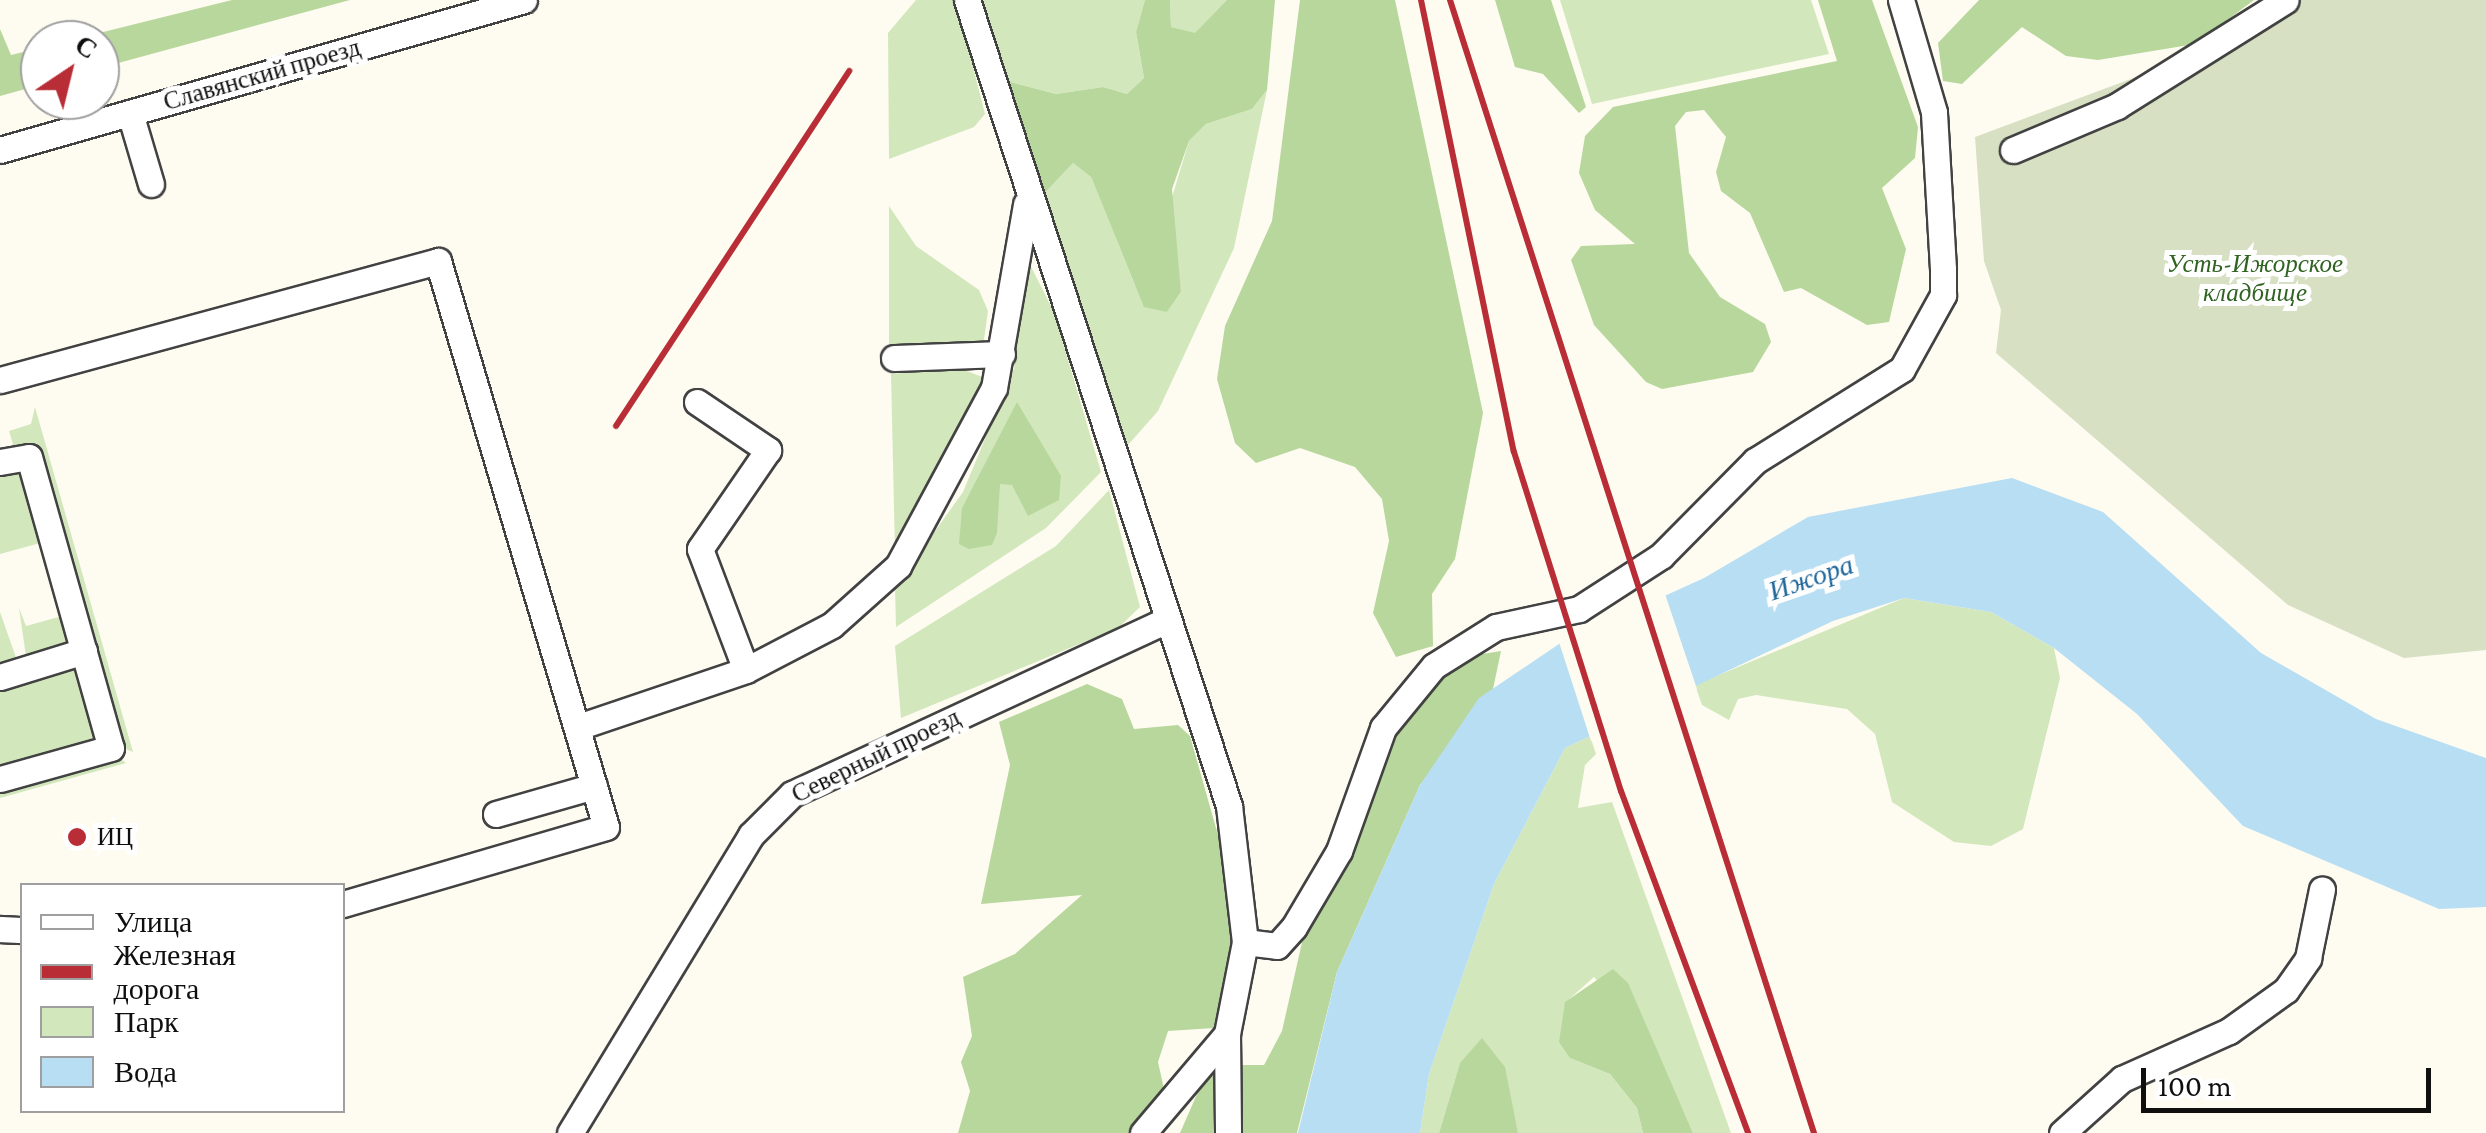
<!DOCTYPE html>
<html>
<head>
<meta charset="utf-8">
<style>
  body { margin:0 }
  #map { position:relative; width:2486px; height:1133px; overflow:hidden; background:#fefbf1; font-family:"Crimson Pro",serif }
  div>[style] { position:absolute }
  .green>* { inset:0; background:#d3e7bc }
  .forest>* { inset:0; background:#b8d79c }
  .cemetery>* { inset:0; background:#d7e0c2 }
  .water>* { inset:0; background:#b8def3 }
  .pier>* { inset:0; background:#fefbf1 }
  .roads { filter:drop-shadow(2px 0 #424242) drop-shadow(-2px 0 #424242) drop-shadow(0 2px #424242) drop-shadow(0 -2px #424242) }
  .minor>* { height:25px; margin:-12.5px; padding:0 12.5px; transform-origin:12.5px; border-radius:12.5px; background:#fff }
  .rail>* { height:6px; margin:-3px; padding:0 3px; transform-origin:3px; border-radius:3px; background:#b82d36 }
  .dots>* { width:28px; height:28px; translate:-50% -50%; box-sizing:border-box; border:5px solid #fff; border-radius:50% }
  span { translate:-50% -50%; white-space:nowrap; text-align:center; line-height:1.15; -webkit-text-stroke:10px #fff; paint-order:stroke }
  .street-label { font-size:25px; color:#0f0f0f }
  .park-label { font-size:25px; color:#306322; font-style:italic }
  .poi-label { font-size:25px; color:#0f0f0f }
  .left { translate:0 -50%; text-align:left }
  .water-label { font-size:28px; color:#1e669a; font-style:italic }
  .legend { position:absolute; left:20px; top:883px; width:325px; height:230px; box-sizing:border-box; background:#fff; border:2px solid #9f9f9f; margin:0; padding:12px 18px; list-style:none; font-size:30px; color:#0f0f0f }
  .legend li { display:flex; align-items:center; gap:20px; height:50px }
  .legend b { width:50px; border:2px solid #9f9f9f }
  .north { position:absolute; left:20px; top:20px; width:100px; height:100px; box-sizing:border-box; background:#fff; border:2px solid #9f9f9f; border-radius:50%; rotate:35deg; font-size:28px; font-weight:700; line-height:40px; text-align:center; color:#0f0f0f }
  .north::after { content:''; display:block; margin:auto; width:35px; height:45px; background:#b82d36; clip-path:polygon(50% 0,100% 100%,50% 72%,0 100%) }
  .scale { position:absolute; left:2141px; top:1068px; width:290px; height:45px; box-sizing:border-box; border:5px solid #0f0f0f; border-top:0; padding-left:12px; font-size:30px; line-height:35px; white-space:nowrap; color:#0f0f0f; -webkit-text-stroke:8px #fff; paint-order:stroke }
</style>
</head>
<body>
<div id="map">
  <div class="green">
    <i style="clip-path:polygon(916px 0,956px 0,985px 114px,974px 127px,889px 159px,888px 33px)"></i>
    <i style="clip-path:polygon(980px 0,1145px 0,1136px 32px,1144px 78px,1127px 94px,1103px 87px,1056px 94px,1003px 80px)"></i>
    <i style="clip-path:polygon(1227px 0,1195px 34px,1171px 27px,1170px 0)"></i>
    <i style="clip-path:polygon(1560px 0,1811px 0,1829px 54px,1592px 104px)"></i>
    <i style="clip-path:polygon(1267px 90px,1234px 248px,1158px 411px,1120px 454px,1041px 197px,1073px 163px,1091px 177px,1135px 285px,1167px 312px,1181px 292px,1167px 214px,1189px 141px,1206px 124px,1252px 109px)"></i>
    <i style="clip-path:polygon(889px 206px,916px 246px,979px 290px,988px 311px,983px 346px,889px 349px)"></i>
    <i style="clip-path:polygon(1026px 257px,1054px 312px,1101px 472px,1046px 528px,896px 627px,895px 587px,963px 492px,1014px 369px)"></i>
    <i style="clip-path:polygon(959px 368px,985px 378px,895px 552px,891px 374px)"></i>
    <i style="clip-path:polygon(35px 407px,133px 752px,116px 745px,34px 459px,0 458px,13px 444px,9px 431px,31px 424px)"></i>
    <i style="clip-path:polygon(24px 461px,44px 542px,0 554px,0 468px)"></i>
    <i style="clip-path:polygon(1109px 490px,1140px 607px,1118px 628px,901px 718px,895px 646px,1056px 546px)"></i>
    <i style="clip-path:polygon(1904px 598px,1991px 612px,2054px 648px,2060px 678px,2023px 829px,1991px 846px,1954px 842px,1892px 802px,1875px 734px,1847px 709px,1756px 695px,1738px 699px,1729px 720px,1702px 705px,1695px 685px)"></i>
    <i style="clip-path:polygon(19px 608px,26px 626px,66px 615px,79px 647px,27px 663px)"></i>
    <i style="clip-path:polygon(0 612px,19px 666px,0 672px)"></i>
    <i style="clip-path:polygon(80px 664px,102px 740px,0 769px,0 689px)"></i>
    <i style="clip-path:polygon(1590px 736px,1596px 754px,1585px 765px,1578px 808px,1612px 802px,1731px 1133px,1693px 1133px,1652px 1040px,1594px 977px,1566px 1002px,1570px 1058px,1610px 1074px,1637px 1108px,1643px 1133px,1518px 1133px,1512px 1106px,1460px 1063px,1439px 1133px,1420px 1133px,1429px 1074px,1494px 884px,1565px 748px)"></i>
    <i style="clip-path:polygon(113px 753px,126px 763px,0 798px,0 786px)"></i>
  </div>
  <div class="forest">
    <i style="clip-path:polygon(232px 0,350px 0,100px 68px,100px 40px,71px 40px)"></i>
    <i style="clip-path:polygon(1145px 0,1170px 0,1171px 27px,1195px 33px,1227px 0,1275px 0,1267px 90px,1252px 109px,1206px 124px,1189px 141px,1172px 189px,1181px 292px,1167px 312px,1144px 307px,1091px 177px,1073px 163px,1041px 197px,1003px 80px,1056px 94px,1103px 87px,1127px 94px,1144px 78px,1136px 32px)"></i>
    <i style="clip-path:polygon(1300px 0,1395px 0,1483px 413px,1455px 559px,1432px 594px,1433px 646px,1396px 657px,1373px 613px,1389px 541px,1382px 499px,1355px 467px,1300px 448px,1256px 463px,1235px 443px,1217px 379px,1225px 326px,1272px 221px)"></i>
    <i style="clip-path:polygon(1495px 0,1551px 0,1586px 107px,1579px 113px,1543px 74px,1515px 67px)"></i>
    <i style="clip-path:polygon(1818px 0,1872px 0,1918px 127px,1915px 158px,1882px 188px,1906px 249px,1889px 322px,1867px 325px,1801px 288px,1784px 292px,1750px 213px,1721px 191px,1716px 172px,1726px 137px,1704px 110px,1686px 112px,1675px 126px,1689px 253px,1720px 297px,1765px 324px,1771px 342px,1753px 372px,1662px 389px,1646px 382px,1594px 325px,1571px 260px,1581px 246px,1635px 244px,1595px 210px,1579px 173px,1585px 136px,1613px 107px,1837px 61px)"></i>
    <i style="clip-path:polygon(1979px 0,2254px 0,2195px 44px,2098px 60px,2066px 56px,2022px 27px,1962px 84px,1943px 81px,1938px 43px)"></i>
    <i style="clip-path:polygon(0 29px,11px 55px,40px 48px,40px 85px,0 96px)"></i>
    <i style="clip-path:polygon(1017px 402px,1061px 476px,1059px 500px,1028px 516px,1012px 485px,1000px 484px,997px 533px,992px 545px,969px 549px,959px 544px,962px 508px)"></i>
    <i style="clip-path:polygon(1501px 651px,1493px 689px,1420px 785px,1337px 972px,1297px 1133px,1237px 1133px,1234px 1065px,1264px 1065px,1282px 1031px,1303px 938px,1403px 723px,1428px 688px,1476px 655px)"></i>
    <i style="clip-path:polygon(1087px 684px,1122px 699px,1134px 729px,1178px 725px,1190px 736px,1231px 881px,1234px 951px,1214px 1028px,1168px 1031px,1158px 1062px,1166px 1098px,1133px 1133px,958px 1133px,970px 1091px,961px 1062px,972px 1036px,963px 977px,1015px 954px,1082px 895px,981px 904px,1010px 765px,999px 722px)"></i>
    <i style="clip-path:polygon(1613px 969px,1628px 983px,1693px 1133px,1643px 1133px,1637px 1108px,1610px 1074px,1570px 1058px,1559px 1042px,1565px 1002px)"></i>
    <i style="clip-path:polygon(1482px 1038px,1505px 1067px,1518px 1133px,1439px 1133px,1460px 1063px)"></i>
    <i style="clip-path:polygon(1208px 1069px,1217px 1072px,1217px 1133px,1180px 1133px)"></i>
  </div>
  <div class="cemetery">
    <i style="clip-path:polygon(2265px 0,2486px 0,2486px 650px,2404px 658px,2288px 605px,1996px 353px,2001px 310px,1984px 261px,1975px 137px,2163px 67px)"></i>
  </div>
  <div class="water">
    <i style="clip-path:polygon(2012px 478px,2103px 512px,2261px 653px,2376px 719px,2486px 758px,2486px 907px,2439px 909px,2243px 826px,2137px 714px,2054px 648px,1991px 612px,1904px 598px,1833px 621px,1565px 748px,1494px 884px,1429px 1074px,1420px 1133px,1298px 1133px,1337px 972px,1420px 785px,1479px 698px,1559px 644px,1704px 578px,1808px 517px)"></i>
  </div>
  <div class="pier">
    <i style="clip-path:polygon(1664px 591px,1697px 689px,1591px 741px,1558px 639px)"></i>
  </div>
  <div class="roads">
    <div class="minor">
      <i style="left:967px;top:0;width:848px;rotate:71.99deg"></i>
      <i style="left:1229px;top:806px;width:137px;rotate:83.3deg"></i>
      <i style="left:1245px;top:942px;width:94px;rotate:101.1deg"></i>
      <i style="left:1227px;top:1034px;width:99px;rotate:89.4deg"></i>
      <i style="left:130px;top:113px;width:74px;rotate:73.5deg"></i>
      <i style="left:0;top:150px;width:545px;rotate:-15.97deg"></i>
      <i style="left:2013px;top:150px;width:113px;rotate:-22.9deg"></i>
      <i style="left:2117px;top:106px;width:199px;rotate:-32.1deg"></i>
      <i style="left:894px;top:358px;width:108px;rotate:-2.1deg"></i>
      <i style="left:0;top:380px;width:454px;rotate:-15.2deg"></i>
      <i style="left:438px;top:261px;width:590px;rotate:73.47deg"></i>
      <i style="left:606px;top:827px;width:275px;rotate:163.7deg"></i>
      <i style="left:697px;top:402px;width:86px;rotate:34.1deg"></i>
      <i style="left:768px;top:450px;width:120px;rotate:124.5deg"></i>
      <i style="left:700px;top:549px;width:129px;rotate:69.2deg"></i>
      <i style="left:0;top:462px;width:29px;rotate:-10deg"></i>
      <i style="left:29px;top:457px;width:302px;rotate:74.3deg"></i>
      <i style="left:111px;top:748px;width:115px;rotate:164.4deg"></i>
      <i style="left:0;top:677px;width:88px;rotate:-17.2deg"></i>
      <i style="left:578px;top:727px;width:177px;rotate:-18.7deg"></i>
      <i style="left:746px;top:670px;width:97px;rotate:-27.6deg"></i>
      <i style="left:832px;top:625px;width:89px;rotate:-41.8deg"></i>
      <i style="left:898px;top:566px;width:202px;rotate:-61.7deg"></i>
      <i style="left:994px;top:388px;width:187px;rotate:-80.1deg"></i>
      <i style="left:496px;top:814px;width:102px;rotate:-15.9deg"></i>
      <i style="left:0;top:929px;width:22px;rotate:3deg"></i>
      <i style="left:1245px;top:942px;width:32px;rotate:7deg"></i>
      <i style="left:1277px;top:946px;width:25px;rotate:-48deg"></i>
      <i style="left:1294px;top:927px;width:88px;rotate:-59.4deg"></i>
      <i style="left:1339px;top:851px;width:131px;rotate:-70.3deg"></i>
      <i style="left:1383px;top:728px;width:80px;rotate:-50.6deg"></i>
      <i style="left:1434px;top:666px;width:73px;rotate:-32.2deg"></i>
      <i style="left:1496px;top:627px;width:85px;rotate:-12.2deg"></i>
      <i style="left:1579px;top:609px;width:98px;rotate:-32.9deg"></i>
      <i style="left:1661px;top:556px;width:134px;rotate:-45.3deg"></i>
      <i style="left:1755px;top:461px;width:173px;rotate:-32deg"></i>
      <i style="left:1902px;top:369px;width:85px;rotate:-61deg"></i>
      <i style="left:1943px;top:295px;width:26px;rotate:-90deg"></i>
      <i style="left:1943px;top:269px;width:157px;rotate:-93.3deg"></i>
      <i style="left:1934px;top:112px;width:117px;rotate:-106.4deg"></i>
      <i style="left:570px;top:1133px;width:349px;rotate:-58.7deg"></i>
      <i style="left:751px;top:835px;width:58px;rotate:-45deg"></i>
      <i style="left:792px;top:794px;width:410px;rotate:-24.9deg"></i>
      <i style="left:1143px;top:1133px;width:130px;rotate:-49.7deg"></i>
      <i style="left:2062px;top:1133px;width:81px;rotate:-42deg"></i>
      <i style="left:2122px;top:1079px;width:117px;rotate:-24.2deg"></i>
      <i style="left:2229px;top:1031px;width:70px;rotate:-35.7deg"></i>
      <i style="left:2286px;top:990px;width:39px;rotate:-55deg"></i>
      <i style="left:2308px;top:958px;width:70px;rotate:-78.5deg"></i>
    </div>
  </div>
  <div class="rail">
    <i style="left:1421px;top:0;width:461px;rotate:78.4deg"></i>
    <i style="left:1514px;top:452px;width:355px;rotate:72.5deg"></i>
    <i style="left:1621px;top:791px;width:365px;rotate:69.6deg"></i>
    <i style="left:1450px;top:0;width:1190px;rotate:72.19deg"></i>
    <i style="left:616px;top:426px;width:425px;rotate:-56.7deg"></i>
  </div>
  <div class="dots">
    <i style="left:77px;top:837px;background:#b82d36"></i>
  </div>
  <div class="street-label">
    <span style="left:262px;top:75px;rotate:-16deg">Славянский проезд</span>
    <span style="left:876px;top:756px;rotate:-26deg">Северный проезд</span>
  </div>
  <div class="park-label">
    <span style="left:2255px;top:279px">Усть-Ижорское<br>кладбище</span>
  </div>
  <div class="poi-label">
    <span class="left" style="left:97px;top:837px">ИЦ</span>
  </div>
  <div class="water-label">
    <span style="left:1811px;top:578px;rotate:-19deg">Ижора</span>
  </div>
  <ul class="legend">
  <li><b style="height:12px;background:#fff"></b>Улица</li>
  <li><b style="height:12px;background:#b82d36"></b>Железная дорога</li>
  <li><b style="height:28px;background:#d3e7bc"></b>Парк</li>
  <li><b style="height:28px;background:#b8def3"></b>Вода</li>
  </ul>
  <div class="north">С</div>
  <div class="scale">100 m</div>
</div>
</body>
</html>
